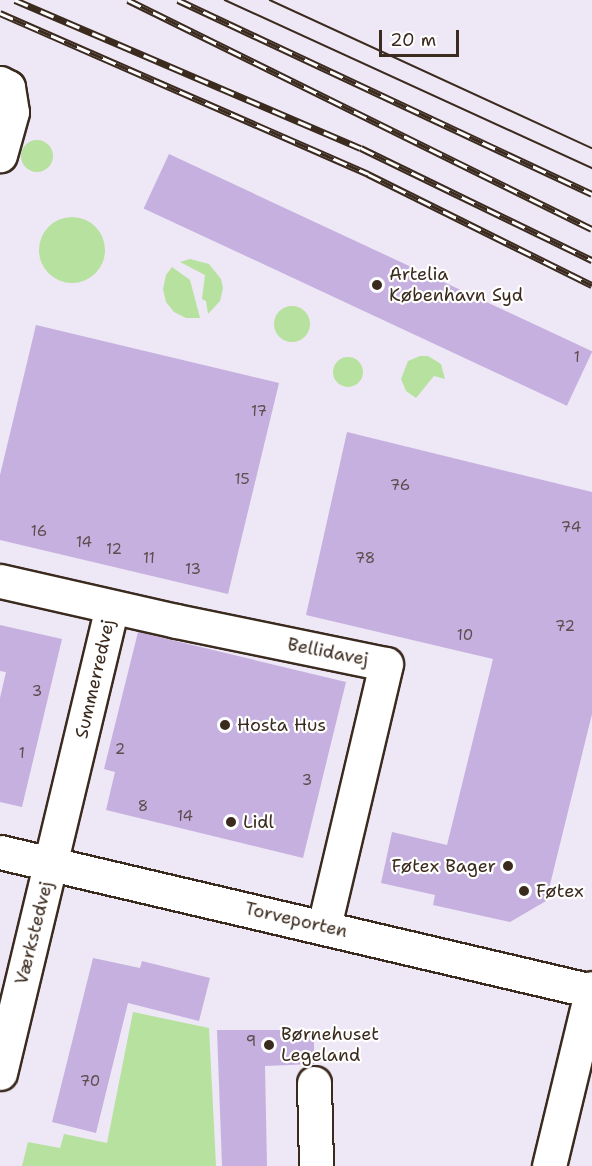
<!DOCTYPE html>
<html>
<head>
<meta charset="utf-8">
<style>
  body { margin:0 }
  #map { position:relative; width:592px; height:1166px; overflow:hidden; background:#eee7f5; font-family:"Shantell Sans",sans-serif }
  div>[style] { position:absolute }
  .green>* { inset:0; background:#b7e19e }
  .round { border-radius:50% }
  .building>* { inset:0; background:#c6b0df; transform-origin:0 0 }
  .roads { filter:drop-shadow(2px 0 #3b2a1e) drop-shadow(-2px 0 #3b2a1e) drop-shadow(0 2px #3b2a1e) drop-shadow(0 -2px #3b2a1e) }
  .minor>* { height:33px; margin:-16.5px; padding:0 16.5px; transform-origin:16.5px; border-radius:16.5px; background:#fff }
  .tram>* { height:1.5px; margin:-0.75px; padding:0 0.75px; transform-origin:0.75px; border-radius:0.75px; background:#3b2a1e }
  .rail>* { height:7px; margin-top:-3.5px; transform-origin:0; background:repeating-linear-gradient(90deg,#fff 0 14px,#3b2a1e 0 28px); box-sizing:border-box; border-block:2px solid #3b2a1e }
  .dots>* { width:16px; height:16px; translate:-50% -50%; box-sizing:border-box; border:3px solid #fff; border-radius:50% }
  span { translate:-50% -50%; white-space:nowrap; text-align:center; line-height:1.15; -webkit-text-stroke:4.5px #fff; paint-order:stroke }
  .number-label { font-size:15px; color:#5e4c4e }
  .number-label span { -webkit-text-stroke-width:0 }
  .poi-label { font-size:18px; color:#3b2a1e }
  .left { translate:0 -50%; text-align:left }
  .right { translate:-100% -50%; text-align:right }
  .street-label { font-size:18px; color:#3b2a1e }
  .scale { position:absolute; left:379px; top:30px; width:80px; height:27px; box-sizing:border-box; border:3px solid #3b2a1e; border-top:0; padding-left:8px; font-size:18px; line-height:21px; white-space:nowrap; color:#3b2a1e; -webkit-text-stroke:4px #fff; paint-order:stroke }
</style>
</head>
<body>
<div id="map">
  <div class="green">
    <i class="round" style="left:21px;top:140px;width:32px;height:32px"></i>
    <i class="round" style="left:39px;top:217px;width:66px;height:66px"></i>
    <i style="clip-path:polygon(190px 259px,209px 264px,221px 279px,223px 288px,220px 301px,208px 314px,206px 301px,202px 299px,205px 275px,180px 262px)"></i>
    <i style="clip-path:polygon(172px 267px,190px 280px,200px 318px,186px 318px,174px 312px,166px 302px,163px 289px,166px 275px)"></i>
    <i class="round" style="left:274px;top:306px;width:36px;height:36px"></i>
    <i style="clip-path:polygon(420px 356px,428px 356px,441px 364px,445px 379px,434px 376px,416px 398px,406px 391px,401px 379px,408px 361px)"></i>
    <i class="round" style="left:333px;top:357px;width:30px;height:30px"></i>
    <i style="clip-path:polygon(133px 1012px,209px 1028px,216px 1166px,22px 1166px,28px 1142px,60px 1148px,64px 1134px,107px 1143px)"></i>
  </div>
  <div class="building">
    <i style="left:169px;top:154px;width:467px;height:60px;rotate:25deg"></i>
    <i style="clip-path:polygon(36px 325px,279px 383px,228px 594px,0 540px,0 475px)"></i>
    <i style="clip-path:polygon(347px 432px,592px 492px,592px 714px,546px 901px,510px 922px,433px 905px,435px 895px,381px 883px,392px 832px,447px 845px,493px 659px,306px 615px)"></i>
    <i style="clip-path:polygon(0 625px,62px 639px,22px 807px,0 802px,0 698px,6px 672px,0 671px)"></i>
    <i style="clip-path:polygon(138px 632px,346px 682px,303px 858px,106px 810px,115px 772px,104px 769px)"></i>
    <i style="clip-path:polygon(93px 958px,140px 968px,142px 961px,210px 978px,199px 1021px,128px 1003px,96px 1133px,52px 1122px)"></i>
    <i style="clip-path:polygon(217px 1030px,314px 1030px,314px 1064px,265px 1066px,267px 1166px,222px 1166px)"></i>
  </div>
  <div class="roads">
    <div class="minor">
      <i style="left:0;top:83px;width:9px;rotate:27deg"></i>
      <i style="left:8px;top:87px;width:25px;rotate:81deg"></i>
      <i style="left:12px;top:112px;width:45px;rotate:105.6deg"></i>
      <i style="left:0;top:581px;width:180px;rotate:12.8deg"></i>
      <i style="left:176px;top:621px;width:214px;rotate:11.6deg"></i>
      <i style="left:386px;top:664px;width:269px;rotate:103.3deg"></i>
      <i style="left:0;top:852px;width:608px;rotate:13.21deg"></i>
      <i style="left:0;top:1073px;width:479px;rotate:-76.5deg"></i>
      <i style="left:314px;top:1083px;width:83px;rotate:88.6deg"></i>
      <i style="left:549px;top:1166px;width:183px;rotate:-76.4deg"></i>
    </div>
  </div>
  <div class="tram">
    <i style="left:225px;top:0;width:404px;rotate:24.6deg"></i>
    <i style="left:270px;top:0;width:354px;rotate:24.7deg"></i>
  </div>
  <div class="rail">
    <i style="left:15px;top:0;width:376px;rotate:23.2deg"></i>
    <i style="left:361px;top:148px;width:257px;rotate:25.9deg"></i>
    <i style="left:128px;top:0;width:517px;rotate:26.27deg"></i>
    <i style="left:178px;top:0;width:457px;rotate:25.1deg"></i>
    <i style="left:0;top:13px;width:402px;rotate:23.6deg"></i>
    <i style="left:368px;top:174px;width:250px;rotate:26.4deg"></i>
  </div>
  <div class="dots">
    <i style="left:377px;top:285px;background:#3b2a1e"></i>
    <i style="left:225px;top:725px;background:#3b2a1e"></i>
    <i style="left:231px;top:822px;background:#3b2a1e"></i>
    <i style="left:508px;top:866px;background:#3b2a1e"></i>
    <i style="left:524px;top:891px;background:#3b2a1e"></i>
    <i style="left:269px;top:1045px;background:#3b2a1e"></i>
  </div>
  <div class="number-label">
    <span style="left:577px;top:358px">1</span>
    <span style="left:259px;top:412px">17</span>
    <span style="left:242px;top:480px">15</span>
    <span style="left:400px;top:486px">76</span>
    <span style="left:571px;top:528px">74</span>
    <span style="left:39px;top:532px">16</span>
    <span style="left:84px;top:543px">14</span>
    <span style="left:114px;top:550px">12</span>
    <span style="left:149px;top:559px">11</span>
    <span style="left:365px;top:559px">78</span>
    <span style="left:193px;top:570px">13</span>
    <span style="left:565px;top:627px">72</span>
    <span style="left:465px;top:636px">10</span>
    <span style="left:37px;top:692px">3</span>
    <span style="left:120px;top:750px">2</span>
    <span style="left:22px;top:754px">1</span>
    <span style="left:307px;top:781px">3</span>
    <span style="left:143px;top:807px">8</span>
    <span style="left:185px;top:817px">14</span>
    <span style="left:251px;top:1042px">9</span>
    <span style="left:90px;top:1082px">70</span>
  </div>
  <div class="poi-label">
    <span class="left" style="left:389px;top:285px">Artelia<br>København Syd</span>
    <span class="left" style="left:237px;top:725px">Hosta Hus</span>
    <span class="left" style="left:243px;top:822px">Lidl</span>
    <span class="right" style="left:496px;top:866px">Føtex Bager</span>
    <span class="left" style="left:536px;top:891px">Føtex</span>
    <span class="left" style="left:281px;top:1045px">Børnehuset<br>Legeland</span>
  </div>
  <div class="street-label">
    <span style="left:328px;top:652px;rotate:11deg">Bellidavej</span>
    <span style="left:95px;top:679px;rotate:-77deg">Summerredvej</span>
    <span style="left:296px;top:920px;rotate:13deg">Torveporten</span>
    <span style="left:34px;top:933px;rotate:-76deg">Værkstedvej</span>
  </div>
  <div class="scale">20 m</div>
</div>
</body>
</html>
